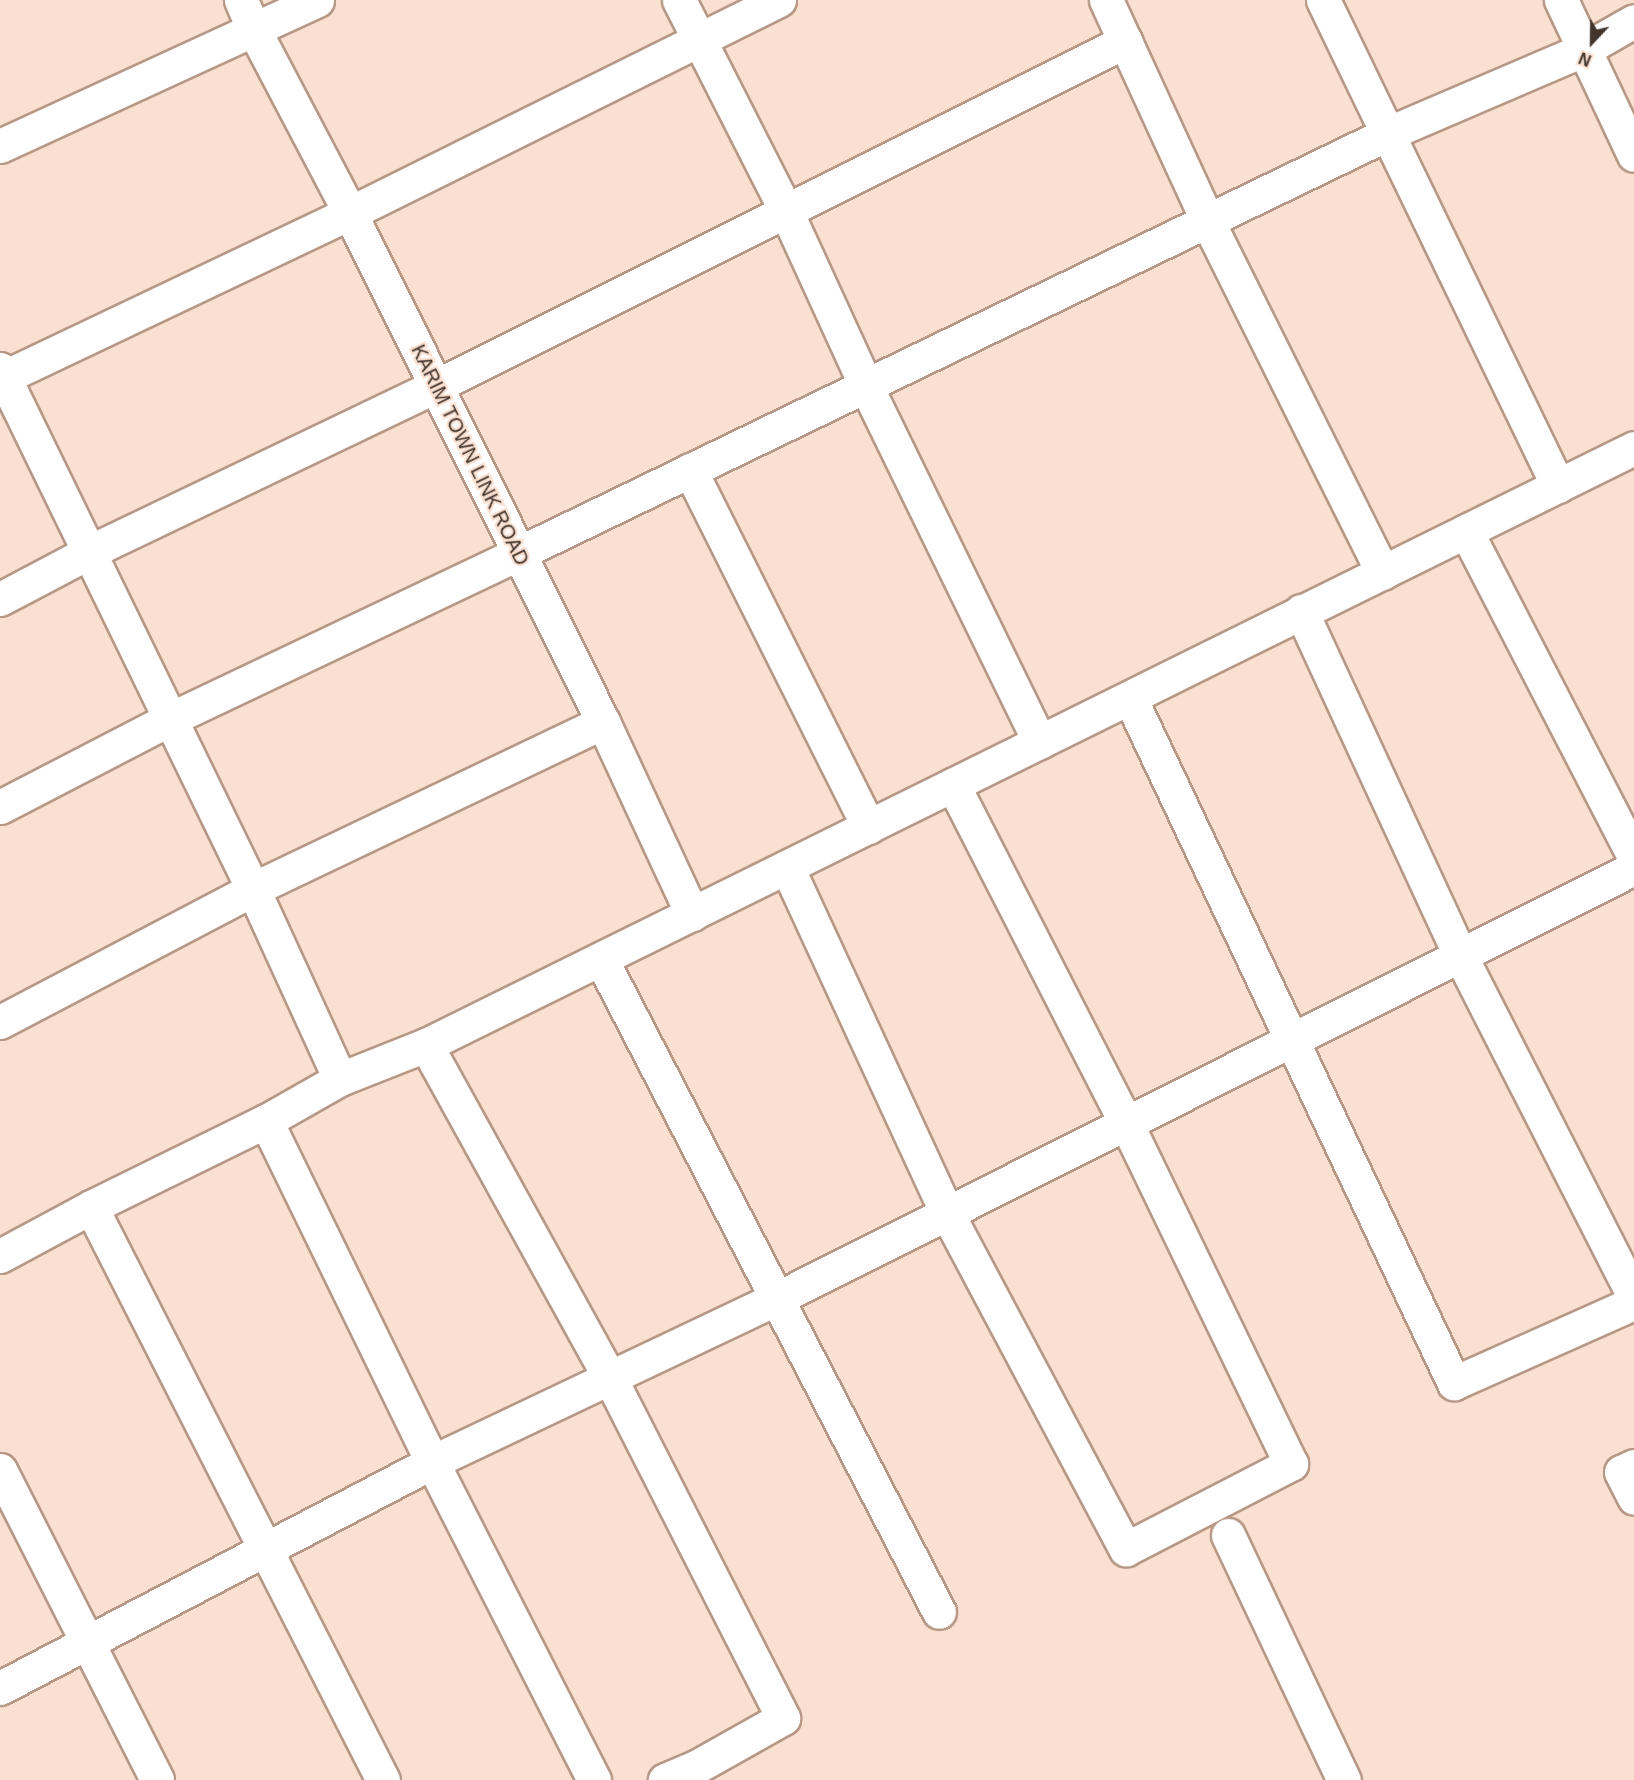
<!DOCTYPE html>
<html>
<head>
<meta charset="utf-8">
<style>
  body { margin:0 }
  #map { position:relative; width:1634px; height:1780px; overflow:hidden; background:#fae0d1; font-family:Helvetica,sans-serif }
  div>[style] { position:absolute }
  .roads { filter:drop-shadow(2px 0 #b79886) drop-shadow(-2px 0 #b79886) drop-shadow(0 2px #b79886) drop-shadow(0 -2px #b79886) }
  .minor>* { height:33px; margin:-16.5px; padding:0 16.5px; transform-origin:16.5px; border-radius:16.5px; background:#fff }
  .tertiary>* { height:33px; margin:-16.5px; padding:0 16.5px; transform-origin:16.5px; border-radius:16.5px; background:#fff }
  span { translate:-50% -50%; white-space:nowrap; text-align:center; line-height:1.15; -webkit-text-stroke:4.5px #fae0d1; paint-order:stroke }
  .street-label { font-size:20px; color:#42352e }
  .north { position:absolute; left:1562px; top:12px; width:60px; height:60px; -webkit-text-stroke:4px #fae0d1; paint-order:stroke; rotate:202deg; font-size:16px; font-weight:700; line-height:24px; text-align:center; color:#42352e }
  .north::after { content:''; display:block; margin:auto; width:21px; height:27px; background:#42352e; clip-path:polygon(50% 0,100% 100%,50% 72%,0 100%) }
</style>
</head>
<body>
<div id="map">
  <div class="roads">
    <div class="minor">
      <i style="left:679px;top:0;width:237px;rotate:63.1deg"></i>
      <i style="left:786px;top:211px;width:192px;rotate:65.4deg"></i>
      <i style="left:866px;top:386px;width:396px;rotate:64deg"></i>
      <i style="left:1106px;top:0;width:244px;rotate:65.3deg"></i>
      <i style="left:1208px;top:222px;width:392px;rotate:63.5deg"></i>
      <i style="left:1323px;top:0;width:540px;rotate:64.19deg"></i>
      <i style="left:1561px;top:0;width:171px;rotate:64.8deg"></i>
      <i style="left:0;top:146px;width:349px;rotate:-24.7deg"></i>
      <i style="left:0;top:369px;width:578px;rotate:64.06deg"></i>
      <i style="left:253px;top:889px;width:209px;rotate:65.4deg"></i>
      <i style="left:0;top:379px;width:387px;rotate:-25.4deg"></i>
      <i style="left:350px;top:213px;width:479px;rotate:-26.4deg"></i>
      <i style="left:690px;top:470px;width:399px;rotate:63.4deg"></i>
      <i style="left:1466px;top:531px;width:367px;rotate:62.7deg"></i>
      <i style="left:0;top:599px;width:101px;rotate:-27.8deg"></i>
      <i style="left:89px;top:552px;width:385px;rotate:-25.6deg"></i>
      <i style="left:436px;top:386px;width:771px;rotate:-26.57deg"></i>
      <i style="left:1301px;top:611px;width:379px;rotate:65.2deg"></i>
      <i style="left:1460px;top:955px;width:384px;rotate:63deg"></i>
      <i style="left:1130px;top:698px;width:758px;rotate:64.69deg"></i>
      <i style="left:1454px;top:1383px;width:197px;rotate:-24deg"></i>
      <i style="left:0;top:807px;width:191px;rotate:-27.4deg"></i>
      <i style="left:170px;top:719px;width:386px;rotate:-25.4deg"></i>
      <i style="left:519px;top:553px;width:966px;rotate:-25.77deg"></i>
      <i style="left:1389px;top:133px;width:213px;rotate:-23.2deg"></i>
      <i style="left:1585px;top:49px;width:56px;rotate:-29.7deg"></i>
      <i style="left:787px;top:867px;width:381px;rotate:65.2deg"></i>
      <i style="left:947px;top:1213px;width:381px;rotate:62deg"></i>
      <i style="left:1126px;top:1549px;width:186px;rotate:-27.3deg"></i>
      <i style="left:1291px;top:1464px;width:379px;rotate:-115.8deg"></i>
      <i style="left:1126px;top:1123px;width:380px;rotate:-117.1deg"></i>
      <i style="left:601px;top:959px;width:735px;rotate:62.63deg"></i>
      <i style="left:0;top:1022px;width:286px;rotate:-27.7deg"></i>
      <i style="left:253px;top:889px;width:388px;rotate:-25.5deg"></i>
      <i style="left:426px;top:1045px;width:378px;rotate:61.1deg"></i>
      <i style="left:609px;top:1376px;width:384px;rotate:63deg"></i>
      <i style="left:783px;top:1718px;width:100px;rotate:150.6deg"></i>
      <i style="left:696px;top:1767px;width:34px;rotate:157deg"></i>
      <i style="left:266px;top:1121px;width:379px;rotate:64deg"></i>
      <i style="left:432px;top:1462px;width:357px;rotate:63deg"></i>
      <i style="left:91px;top:1207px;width:643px;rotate:63deg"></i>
      <i style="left:1634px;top:1466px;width:14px;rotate:155deg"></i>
      <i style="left:1621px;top:1472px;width:29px;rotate:63deg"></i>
      <i style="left:0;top:1470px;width:347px;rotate:63.1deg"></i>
      <i style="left:1228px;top:1535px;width:271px;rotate:64.7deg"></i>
      <i style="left:0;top:1688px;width:488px;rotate:-27.6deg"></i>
      <i style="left:432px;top:1462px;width:383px;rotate:-25.4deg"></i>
      <i style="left:778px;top:1298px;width:958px;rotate:-26.67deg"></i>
    </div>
    <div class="tertiary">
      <i style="left:241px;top:0;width:33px;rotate:67deg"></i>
      <i style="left:254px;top:30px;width:207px;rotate:62.3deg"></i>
      <i style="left:350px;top:213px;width:568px;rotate:63.57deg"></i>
      <i style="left:603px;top:722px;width:212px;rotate:65.1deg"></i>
      <i style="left:0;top:1256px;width:103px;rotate:-28.3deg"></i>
      <i style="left:91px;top:1207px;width:195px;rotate:-26.2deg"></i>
      <i style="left:266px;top:1121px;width:85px;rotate:-29.6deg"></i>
      <i style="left:340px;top:1079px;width:92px;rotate:-21.6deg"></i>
      <i style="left:426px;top:1045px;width:1347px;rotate:-26.3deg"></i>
    </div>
  </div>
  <div class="street-label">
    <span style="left:470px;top:455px;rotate:64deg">KARIM TOWN LINK ROAD</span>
  </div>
  <div class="north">N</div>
</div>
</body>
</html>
